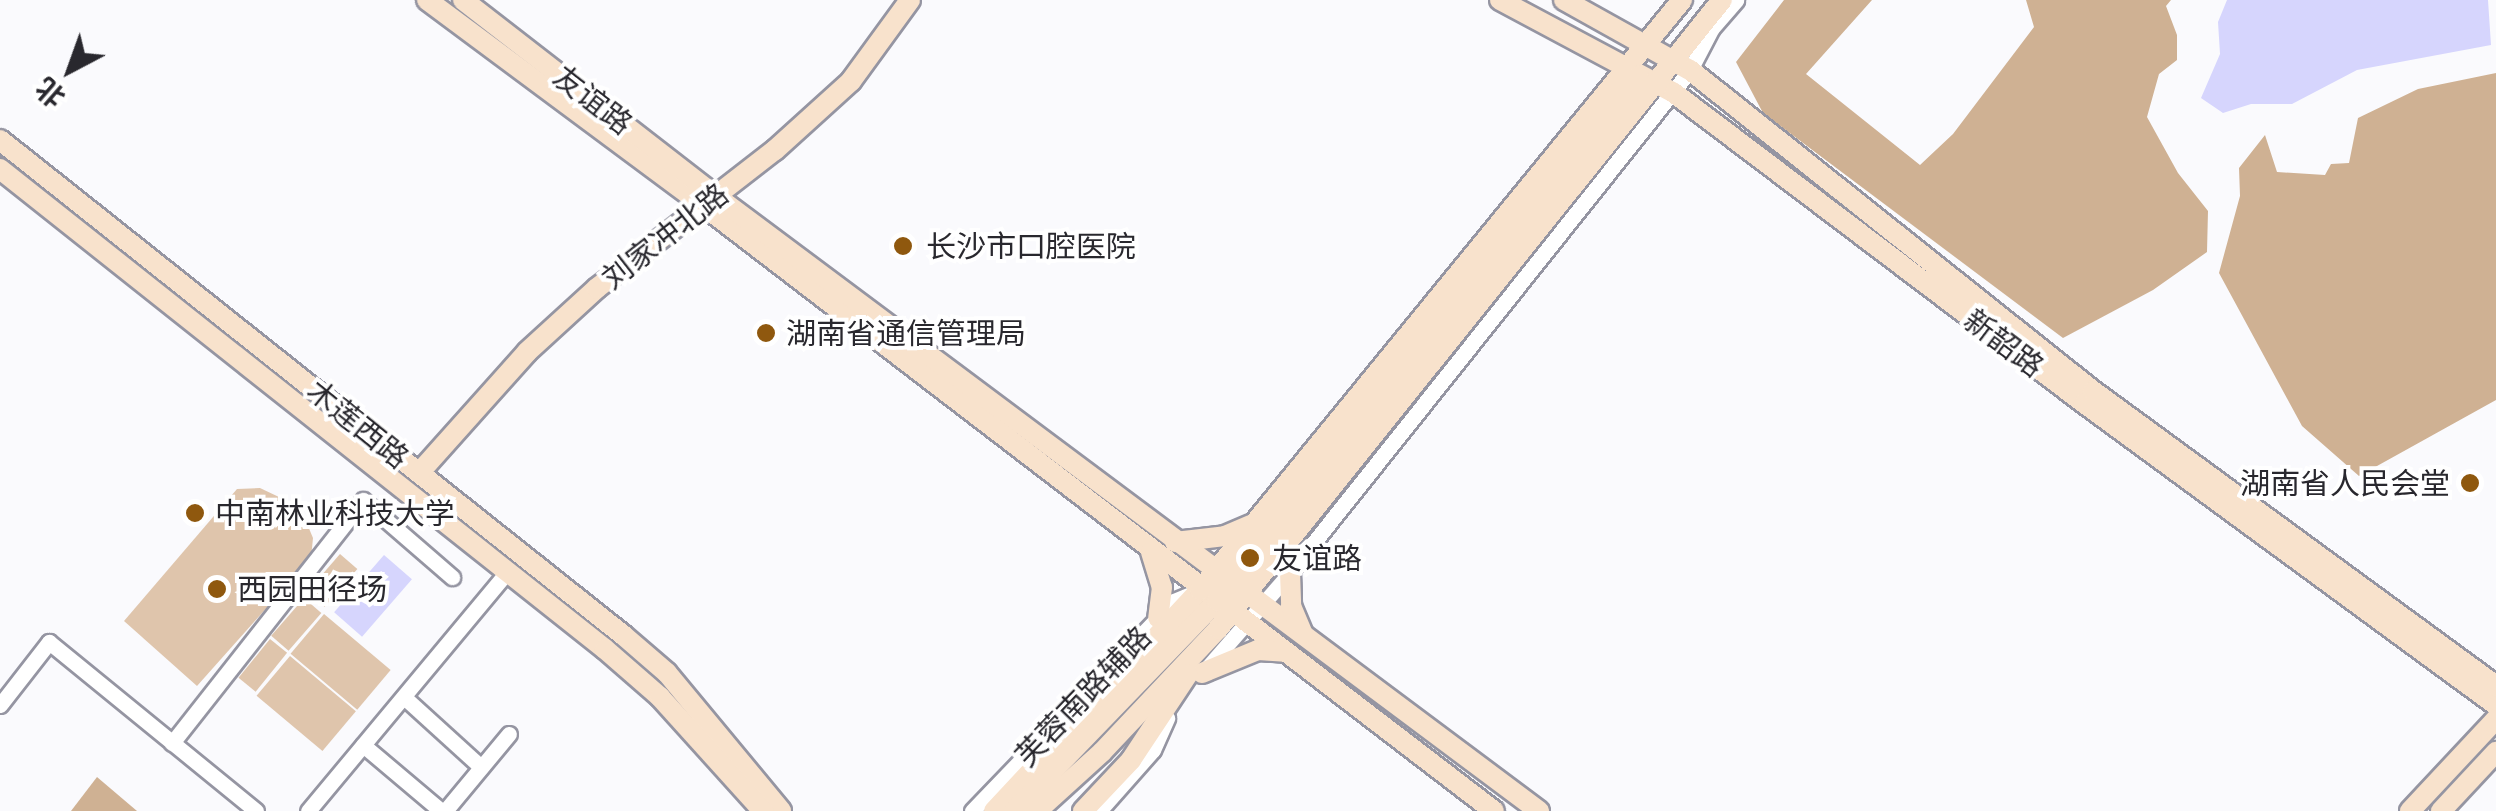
<!DOCTYPE html>
<html>
<head>
<meta charset="utf-8">
<style>
  body { margin:0 }
  #map { position:relative; width:2496px; height:811px; overflow:hidden; background:#fafafd; font-family:"PT Sans Narrow","Noto Sans SC",sans-serif }
  div>[style] { position:absolute }
  .green>* { inset:0; background:#dfc5ac; transform-origin:0 0 }
  .forest>* { inset:0; background:#cfb193 }
  .water>* { inset:0; background:#d6d5fd; transform-origin:0 0 }
  .roads { filter:drop-shadow(2px 0 #9595a2) drop-shadow(-2px 0 #9595a2) drop-shadow(0 2px #9595a2) drop-shadow(0 -2px #9595a2) }
  .minor>* { height:15px; margin:-7.5px; padding:0 7.5px; transform-origin:7.5px; border-radius:7.5px; background:#fff }
  .major>* { height:20px; margin:-10px; padding:0 10px; transform-origin:10px; border-radius:10px; background:#f8e2cc }
  .dots>* { width:28px; height:28px; translate:-50% -50%; box-sizing:border-box; border:5px solid #fff; border-radius:50% }
  span { translate:-50% -50%; white-space:nowrap; text-align:center; line-height:1.15; -webkit-text-stroke:8px #fff; paint-order:stroke }
  .street-label { font-size:30px; color:#29282e }
  .poi-label { font-size:30px; color:#29282e }
  .left { translate:0 -50%; text-align:left }
  .right { translate:-100% -50%; text-align:right }
  .north { position:absolute; left:20px; top:20px; width:100px; height:100px; -webkit-text-stroke:8px #fff; paint-order:stroke; rotate:221deg; font-size:28px; font-weight:700; line-height:40px; text-align:center; color:#29282e }
  .north::after { content:''; display:block; margin:auto; width:35px; height:45px; background:#29282e; clip-path:polygon(50% 0,100% 100%,50% 72%,0 100%) }
</style>
</head>
<body>
<div id="map">
  <div class="green">
    <i style="clip-path:polygon(260px 488px,300px 507px,313px 538px,311px 558px,197px 686px,124px 621px,237px 489px)"></i>
    <i style="left:340px;top:554px;width:23px;height:50px;rotate:41deg"></i>
    <i style="left:304px;top:598px;width:23px;height:50px;rotate:41deg"></i>
    <i style="left:324px;top:614px;width:87px;height:52px;rotate:40deg"></i>
    <i style="left:270px;top:639px;width:22px;height:50px;rotate:39deg"></i>
    <i style="left:290px;top:656px;width:86px;height:52px;rotate:40deg"></i>
  </div>
  <div class="forest">
    <i style="clip-path:polygon(1784px 0,1872px 0,1806px 74px,1920px 165px,1953px 134px,2034px 27px,2026px 0,2171px 0,2166px 6px,2177px 35px,2177px 60px,2159px 74px,2147px 117px,2178px 173px,2208px 211px,2207px 252px,2153px 290px,2063px 338px,1763px 113px,1736px 62px)"></i>
    <i style="clip-path:polygon(2496px 73px,2496px 400px,2359px 476px,2302px 426px,2219px 273px,2240px 196px,2239px 168px,2265px 135px,2277px 172px,2325px 175px,2331px 164px,2349px 163px,2358px 118px,2418px 89px)"></i>
    <i style="clip-path:polygon(97px 777px,137px 811px,71px 811px)"></i>
  </div>
  <div class="water">
    <i style="clip-path:polygon(2227px 0,2488px 0,2491px 45px,2357px 70px,2292px 104px,2251px 104px,2223px 113px,2201px 98px,2220px 54px,2218px 22px)"></i>
    <i style="left:384px;top:555px;width:37px;height:76px;rotate:41deg"></i>
  </div>
  <div class="roads">
    <div class="minor">
      <i style="left:1206px;top:669px;width:123px;rotate:-48.9deg"></i>
      <i style="left:1287px;top:576px;width:647px;rotate:-51.46deg"></i>
      <i style="left:1690px;top:70px;width:47px;rotate:-62.4deg"></i>
      <i style="left:1712px;top:28px;width:37px;rotate:-49deg"></i>
      <i style="left:404px;top:697px;width:104px;rotate:42.3deg"></i>
      <i style="left:0;top:705px;width:80px;rotate:-52.1deg"></i>
      <i style="left:49px;top:642px;width:267px;rotate:39.2deg"></i>
      <i style="left:172px;top:743px;width:309px;rotate:-51.8deg"></i>
      <i style="left:363px;top:500px;width:118px;rotate:40.9deg"></i>
      <i style="left:363px;top:745px;width:102px;rotate:40.2deg"></i>
      <i style="left:308px;top:811px;width:312px;rotate:-50.2deg"></i>
      <i style="left:445px;top:811px;width:100px;rotate:-50.3deg"></i>
      <i style="left:972px;top:811px;width:291px;rotate:-46.1deg"></i>
      <i style="left:1174px;top:601px;width:21px;rotate:-23deg"></i>
      <i style="left:1099px;top:811px;width:81px;rotate:-48.5deg"></i>
      <i style="left:1153px;top:750px;width:35px;rotate:-66deg"></i>
    </div>
    <div class="major">
      <i style="left:427px;top:0;width:345px;rotate:36.6deg"></i>
      <i style="left:704px;top:206px;width:995px;rotate:37.45deg"></i>
      <i style="left:463px;top:0;width:321px;rotate:37.8deg"></i>
      <i style="left:717px;top:197px;width:1026px;rotate:36.76deg"></i>
      <i style="left:1500px;top:0;width:197px;rotate:28.1deg"></i>
      <i style="left:1674px;top:93px;width:514px;rotate:37.09deg"></i>
      <i style="left:2084px;top:403px;width:511px;rotate:36.24deg"></i>
      <i style="left:1564px;top:0;width:144px;rotate:29.1deg"></i>
      <i style="left:1690px;top:70px;width:515px;rotate:38.54deg"></i>
      <i style="left:2093px;top:391px;width:499px;rotate:36.2deg"></i>
      <i style="left:0;top:140px;width:796px;rotate:38.47deg"></i>
      <i style="left:623px;top:635px;width:58px;rotate:40.8deg"></i>
      <i style="left:667px;top:673px;width:179px;rotate:50.4deg"></i>
      <i style="left:0;top:169px;width:772px;rotate:38.43deg"></i>
      <i style="left:605px;top:649px;width:73px;rotate:41.1deg"></i>
      <i style="left:660px;top:697px;width:154px;rotate:47.9deg"></i>
      <i style="left:419px;top:473px;width:162px;rotate:-48.2deg"></i>
      <i style="left:527px;top:352px;width:95px;rotate:-42.4deg"></i>
      <i style="left:597px;top:288px;width:225px;rotate:-37.8deg"></i>
      <i style="left:775px;top:150px;width:103px;rotate:-42.2deg"></i>
      <i style="left:851px;top:81px;width:100px;rotate:-53.9deg"></i>
      <i style="left:1175px;top:542px;width:50px;rotate:-6.8deg"></i>
      <i style="left:1225px;top:536px;width:28px;rotate:-23deg"></i>
      <i style="left:1151px;top:552px;width:37px;rotate:73deg"></i>
      <i style="left:1162px;top:587px;width:31px;rotate:97deg"></i>
      <i style="left:1290px;top:572px;width:34px;rotate:88deg"></i>
      <i style="left:1291px;top:606px;width:30px;rotate:67deg"></i>
      <i style="left:1202px;top:673px;width:61px;rotate:-22.3deg"></i>
      <i style="left:1258px;top:650px;width:27px;rotate:4deg"></i>
      <i style="left:994px;top:811px;width:302px;rotate:-47deg"></i>
      <i style="left:1200px;top:590px;width:762px;rotate:-50.75deg"></i>
      <i style="left:1014px;top:811px;width:292px;rotate:-46deg"></i>
      <i style="left:1217px;top:601px;width:673px;rotate:-51.27deg"></i>
      <i style="left:1037px;top:811px;width:88px;rotate:-42.2deg"></i>
      <i style="left:1102px;top:752px;width:169px;rotate:-46.7deg"></i>
      <i style="left:1218px;top:629px;width:806px;rotate:-51.3deg"></i>
      <i style="left:1083px;top:811px;width:70px;rotate:-46.7deg"></i>
      <i style="left:1131px;top:760px;width:103px;rotate:-56.5deg"></i>
      <i style="left:2410px;top:811px;width:126px;rotate:-46.9deg"></i>
      <i style="left:2441px;top:811px;width:81px;rotate:-47deg"></i>
    </div>
  </div>
  <div class="dots">
    <i style="left:903px;top:246px;background:#8f580e"></i>
    <i style="left:766px;top:333px;background:#8f580e"></i>
    <i style="left:2470px;top:483px;background:#8f580e"></i>
    <i style="left:195px;top:513px;background:#8f580e"></i>
    <i style="left:1250px;top:558px;background:#8f580e"></i>
    <i style="left:217px;top:589px;background:#8f580e"></i>
  </div>
  <div class="street-label">
    <span style="left:593px;top:100px;rotate:38deg">友谊路</span>
    <span style="left:665px;top:236px;rotate:-38deg">刘家冲北路</span>
    <span style="left:2004px;top:343px;rotate:37deg">新韶路</span>
    <span style="left:358px;top:424px;rotate:39deg">木莲西路</span>
    <span style="left:1083px;top:696px;rotate:-46deg">芙蓉南路辅路</span>
  </div>
  <div class="poi-label">
    <span class="left" style="left:926px;top:246px">长沙市口腔医院</span>
    <span class="left" style="left:786px;top:333px">湖南省通信管理局</span>
    <span class="right" style="left:2450px;top:483px">湖南省人民会堂</span>
    <span class="left" style="left:215px;top:513px">中南林业科技大学</span>
    <span class="left" style="left:1272px;top:558px">友谊路</span>
    <span class="left" style="left:237px;top:589px">西园田径场</span>
  </div>
  <div class="north">北</div>
</div>
</body>
</html>
